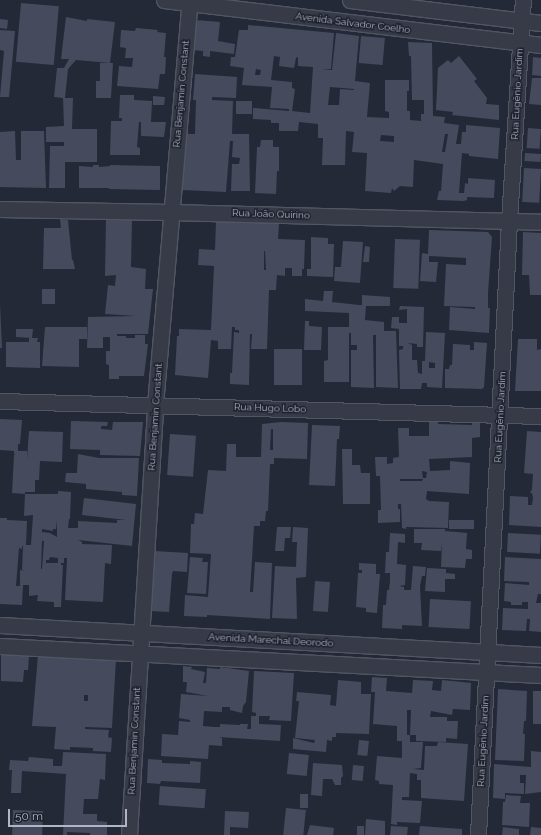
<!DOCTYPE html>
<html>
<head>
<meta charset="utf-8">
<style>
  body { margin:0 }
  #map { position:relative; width:541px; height:835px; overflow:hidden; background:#232937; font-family:Raleway,sans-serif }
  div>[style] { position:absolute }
  .building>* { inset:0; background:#454b5c; transform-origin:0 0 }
  .roads { filter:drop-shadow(1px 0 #525663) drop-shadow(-1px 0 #525663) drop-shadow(0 1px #525663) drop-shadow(0 -1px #525663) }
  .minor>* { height:15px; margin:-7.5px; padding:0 7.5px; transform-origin:7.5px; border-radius:7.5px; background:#373b48 }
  span { translate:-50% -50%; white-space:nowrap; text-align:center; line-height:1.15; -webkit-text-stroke:3px #1c202d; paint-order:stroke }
  .street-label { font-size:10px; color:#b2b6c4 }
  .scale { position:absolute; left:8px; top:809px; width:119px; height:18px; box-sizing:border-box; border:2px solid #b2b6c4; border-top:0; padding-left:5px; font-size:12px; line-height:14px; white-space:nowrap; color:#b2b6c4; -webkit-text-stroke:3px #1c202d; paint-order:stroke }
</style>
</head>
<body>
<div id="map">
  <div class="building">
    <i style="left:21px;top:3px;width:38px;height:59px;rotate:5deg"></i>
    <i style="clip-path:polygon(66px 17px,87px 21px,87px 19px,115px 22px,110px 63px,76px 60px,68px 69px,65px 98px,73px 98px,72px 129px,97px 129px,97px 162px,65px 162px,65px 188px,49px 188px,50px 146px,64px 146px,64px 142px,46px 142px,46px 127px,64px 126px,63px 98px,54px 97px,57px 68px,64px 68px,69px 59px,61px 59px)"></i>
    <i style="clip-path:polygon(0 19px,8px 20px,7px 29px,0 28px)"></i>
    <i style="clip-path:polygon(195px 20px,220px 22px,218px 41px,235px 44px,234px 54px,210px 51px,210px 57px,203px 56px,203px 51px,192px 50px)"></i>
    <i style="clip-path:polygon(evenodd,248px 25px,334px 33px,331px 69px,322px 69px,332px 70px,336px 33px,359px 36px,355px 81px,370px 83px,367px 117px,389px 118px,389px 112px,385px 111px,385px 80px,409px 80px,409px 91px,407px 91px,407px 111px,410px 111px,410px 120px,421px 121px,421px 114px,424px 114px,424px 100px,412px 100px,411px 56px,409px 56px,408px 42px,432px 43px,433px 116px,445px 117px,444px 123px,459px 125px,456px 144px,461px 144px,462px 132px,466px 132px,466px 125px,500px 128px,498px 159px,469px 156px,469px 154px,462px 153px,459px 193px,464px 193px,465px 183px,468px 184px,468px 178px,495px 180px,494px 198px,467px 197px,467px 200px,464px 201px,437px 200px,439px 191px,441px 191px,443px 164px,414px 160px,413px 187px,400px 186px,394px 191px,392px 188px,391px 193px,365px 191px,367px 153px,352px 152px,354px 132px,346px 131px,345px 165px,322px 165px,323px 138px,318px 138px,318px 124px,299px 122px,298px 131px,279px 131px,279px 123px,271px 123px,271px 120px,253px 119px,253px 108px,289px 111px,289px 109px,270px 108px,272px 87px,242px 85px,244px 68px,230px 66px,231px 57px,235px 57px,239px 30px,248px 30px,248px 25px,274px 56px,280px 57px,279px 66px,294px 68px,296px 58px,298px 57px,298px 66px,313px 67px,310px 113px,292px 111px,295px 89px,292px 88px,292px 82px,271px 80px,274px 56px,248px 25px,256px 69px,261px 70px,260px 75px,255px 75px,256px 69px,248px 25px,330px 87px,354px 89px,354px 90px,340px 89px,339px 105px,328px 105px,330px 87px,248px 25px,445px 134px,448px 134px,445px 152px,442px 152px,445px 134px,248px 25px,381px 135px,394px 136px,394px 142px,380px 141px,381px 135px)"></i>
    <i style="clip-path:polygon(136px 28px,158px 30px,157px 32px,166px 33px,164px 57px,166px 57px,165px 74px,160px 74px,158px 89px,117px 86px,119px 66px,132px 67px,133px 58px,125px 58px,126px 48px,120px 47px,121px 30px,135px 31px)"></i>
    <i style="clip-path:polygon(0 30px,15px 31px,9px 97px,0 97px,4px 51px,0 50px)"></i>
    <i style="left:361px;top:36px;width:24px;height:27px;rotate:5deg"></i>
    <i style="clip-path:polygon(459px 56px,477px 79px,474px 81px,487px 98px,486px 104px,499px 105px,499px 120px,452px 115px,453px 112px,436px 110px,438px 68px,448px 60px,451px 63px)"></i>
    <i style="clip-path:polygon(533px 57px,541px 58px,541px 76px,532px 75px)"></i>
    <i style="clip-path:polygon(100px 63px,113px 63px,111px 98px,96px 98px,96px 81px,100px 81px)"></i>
    <i style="clip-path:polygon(195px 74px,237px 77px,236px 98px,212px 97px,212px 100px,233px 101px,232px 134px,249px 134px,250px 191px,231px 191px,232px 164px,239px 164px,240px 158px,232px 157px,233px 141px,230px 141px,226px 192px,182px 190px,187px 134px,195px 134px,196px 100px,193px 100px)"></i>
    <i style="clip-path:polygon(532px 78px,541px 78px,541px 105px,529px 104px)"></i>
    <i style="clip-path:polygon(120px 95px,134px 95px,134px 100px,152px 101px,151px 122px,166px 122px,164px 137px,141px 136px,141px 122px,139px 122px,137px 147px,140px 148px,140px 155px,110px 155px,111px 121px,122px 121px,122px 118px,119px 118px)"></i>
    <i style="clip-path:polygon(153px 96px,165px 97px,164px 105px,153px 105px)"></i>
    <i style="left:236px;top:101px;width:16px;height:13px"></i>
    <i style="left:528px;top:128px;width:13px;height:20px;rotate:4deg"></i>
    <i style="clip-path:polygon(15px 131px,16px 160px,21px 160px,21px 131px,44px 131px,46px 188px,0 187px,0 132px)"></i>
    <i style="clip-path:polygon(261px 140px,273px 140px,273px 147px,279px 147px,279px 171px,277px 171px,276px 194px,255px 193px,257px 147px,260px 147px)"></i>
    <i style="left:525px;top:153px;width:16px;height:8px;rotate:4deg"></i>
    <i style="clip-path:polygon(93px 165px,99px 165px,99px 167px,110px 166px,110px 165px,160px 166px,160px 190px,109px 189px,109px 186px,109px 188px,79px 188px,79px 166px,93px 167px)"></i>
    <i style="left:524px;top:168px;width:17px;height:34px;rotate:3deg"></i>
    <i style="clip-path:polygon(106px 218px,132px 219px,131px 267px,146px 269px,145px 289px,153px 289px,148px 334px,117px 334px,117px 336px,126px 336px,126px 338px,135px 338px,135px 335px,145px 335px,145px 344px,148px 344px,144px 376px,119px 376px,119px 379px,109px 379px,109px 365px,106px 364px,106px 351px,110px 351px,110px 337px,103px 337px,103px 348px,87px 348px,88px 317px,136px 316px,105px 314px,108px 285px,115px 286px,116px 275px,105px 276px)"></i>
    <i style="clip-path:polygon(60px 219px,68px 220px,72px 260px,73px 260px,75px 269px,43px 269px,44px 228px,61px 228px)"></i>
    <i style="clip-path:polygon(evenodd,216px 221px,279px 223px,278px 239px,305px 240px,304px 269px,302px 269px,302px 276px,292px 276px,292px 268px,285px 268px,285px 276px,277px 275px,276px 290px,269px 290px,267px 349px,251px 349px,252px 334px,250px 334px,249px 385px,230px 384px,230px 373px,232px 373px,234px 332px,239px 333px,239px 330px,235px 330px,235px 327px,232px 327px,231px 349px,218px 349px,218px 341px,211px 340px,208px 378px,175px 375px,177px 336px,179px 336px,179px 329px,211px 330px,214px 266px,198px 265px,199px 249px,215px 250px,216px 221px,264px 251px,265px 251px,266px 270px,264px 270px,264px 251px)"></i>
    <i style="clip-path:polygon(429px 230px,488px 232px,492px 237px,488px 293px,488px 308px,490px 308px,489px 333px,449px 330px,450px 307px,475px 309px,475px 307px,444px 306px,446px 264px,466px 265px,466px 258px,429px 256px,429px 262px,438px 262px,436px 282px,420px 281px,422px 253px,428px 254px)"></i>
    <i style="clip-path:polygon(523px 232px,541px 233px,541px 295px,530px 295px,529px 275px,522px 275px)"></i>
    <i style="clip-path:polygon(311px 237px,328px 238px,328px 244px,334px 244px,333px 277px,307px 276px,307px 269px,311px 269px)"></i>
    <i style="left:395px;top:239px;width:25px;height:49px;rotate:2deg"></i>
    <i style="clip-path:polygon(343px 241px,363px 242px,360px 283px,334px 281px,335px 267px,341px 267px)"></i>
    <i style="clip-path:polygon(365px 246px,370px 247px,369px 262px,363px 262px)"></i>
    <i style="left:55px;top:289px;width:15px;height:13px;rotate:90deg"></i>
    <i style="clip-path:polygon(324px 291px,333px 291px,332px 302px,359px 305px,362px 305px,362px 295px,390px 297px,390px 306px,366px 306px,365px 320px,384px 322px,384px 331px,396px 331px,398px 388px,376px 387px,376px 335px,373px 335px,374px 388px,351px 387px,351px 350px,357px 350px,357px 345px,351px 345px,351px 333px,349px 333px,349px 382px,324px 382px,324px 361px,328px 360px,328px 327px,349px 327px,349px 313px,305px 311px,305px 299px,323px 301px)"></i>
    <i style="clip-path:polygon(0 304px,2px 348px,0 348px)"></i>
    <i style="clip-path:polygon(evenodd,400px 306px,424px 307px,423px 347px,417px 347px,417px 344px,408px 343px,412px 345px,412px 360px,417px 360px,418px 373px,422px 374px,422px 361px,425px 361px,426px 332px,445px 333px,442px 388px,427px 387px,427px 383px,422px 383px,421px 389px,400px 389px,399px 350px,403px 349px,403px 346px,399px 346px,399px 329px,391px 328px,392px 317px,399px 317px,399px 323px,407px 323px,407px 309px,399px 310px,400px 306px,429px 362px,435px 363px,435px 368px,429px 368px,429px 362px)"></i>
    <i style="clip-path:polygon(305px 321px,309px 321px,309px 326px,322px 327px,321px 350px,304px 350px)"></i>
    <i style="clip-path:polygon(45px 327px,87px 327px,87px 339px,79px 339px,79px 367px,42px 366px)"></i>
    <i style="clip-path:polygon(16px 329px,33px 329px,32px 338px,16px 337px)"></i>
    <i style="clip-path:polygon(29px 338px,38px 338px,37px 342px,40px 342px,40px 368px,6px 367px,6px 342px,29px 342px)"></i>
    <i style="clip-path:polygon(518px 339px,537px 339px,537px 350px,541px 349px,541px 391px,515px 391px)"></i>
    <i style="clip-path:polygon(474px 342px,487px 343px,484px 387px,482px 389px,445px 388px,445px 369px,449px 369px,450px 365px,452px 365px,453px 344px,470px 345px,470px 350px,474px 350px)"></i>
    <i style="left:274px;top:349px;width:28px;height:36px"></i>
    <i style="clip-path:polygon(0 419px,22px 420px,20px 444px,18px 444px,18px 451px,27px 451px,27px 459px,29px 431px,63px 432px,62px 462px,40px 461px,39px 480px,35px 480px,35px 492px,25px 492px,25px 494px,12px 493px,14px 455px,16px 454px,14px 454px,14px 451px,0 450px)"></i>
    <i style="clip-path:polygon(71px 421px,108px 422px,107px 426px,101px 426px,101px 429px,112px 430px,113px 422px,143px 422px,140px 456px,100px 455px,100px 450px,70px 449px)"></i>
    <i style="clip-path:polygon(evenodd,281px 422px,308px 423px,307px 459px,274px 458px,274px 464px,270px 464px,268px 511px,266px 511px,265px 521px,260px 521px,260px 526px,254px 526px,250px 592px,253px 592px,255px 562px,272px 563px,270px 619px,207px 615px,207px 617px,184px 616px,185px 595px,208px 597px,211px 554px,190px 553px,191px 524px,194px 524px,195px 513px,203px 514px,208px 470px,226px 471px,227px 444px,236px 444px,236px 457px,261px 457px,262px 424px,281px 422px,271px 429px,273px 429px,273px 450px,270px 450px,271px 429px)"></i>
    <i style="clip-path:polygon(evenodd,429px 422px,438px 422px,438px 424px,472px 425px,472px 423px,480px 423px,480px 437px,472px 438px,472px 457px,429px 459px,430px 471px,450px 470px,450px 461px,470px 463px,469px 494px,427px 491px,426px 499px,429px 501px,449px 502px,448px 528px,406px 527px,406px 529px,402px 528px,401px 504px,398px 504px,398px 509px,400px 509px,400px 522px,378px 523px,378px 510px,381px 510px,380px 476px,376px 476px,375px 457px,387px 457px,387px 464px,393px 463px,393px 458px,399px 457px,398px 428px,409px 428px,409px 436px,429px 436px,429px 422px,422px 471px,427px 472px,426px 478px,423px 478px,422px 471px,429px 422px,400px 479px,423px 479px,422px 481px,400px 481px,400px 479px)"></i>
    <i style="clip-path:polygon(312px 425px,340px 426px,339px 439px,337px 439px,335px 486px,309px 485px)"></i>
    <i style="clip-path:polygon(527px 431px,541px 432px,541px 527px,509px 525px,510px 496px,528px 497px,528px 505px,532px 505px,533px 498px,532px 493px,530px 493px,532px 489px,533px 474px,524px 473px)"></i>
    <i style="left:170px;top:434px;width:26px;height:41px;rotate:4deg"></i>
    <i style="clip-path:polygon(342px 449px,352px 449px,352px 465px,360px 465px,361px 473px,370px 473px,370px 504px,343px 504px)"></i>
    <i style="clip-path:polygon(78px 454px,99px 458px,139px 458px,137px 496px,122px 495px,122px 492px,86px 489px,86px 484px,65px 482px,66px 473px,77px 473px)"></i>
    <i style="clip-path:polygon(evenodd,58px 491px,71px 492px,70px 519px,69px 519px,68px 528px,78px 528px,78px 521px,117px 523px,117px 520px,126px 520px,82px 515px,84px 498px,136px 504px,132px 546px,78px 540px,82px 542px,82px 544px,112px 545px,111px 564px,105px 563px,103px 602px,65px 600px,67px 558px,64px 558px,64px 563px,61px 563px,61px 565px,63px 565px,61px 607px,54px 607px,54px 602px,37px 601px,38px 595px,29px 596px,29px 585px,23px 585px,22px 605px,0 604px,0 518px,7px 518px,7px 520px,27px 521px,26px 545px,31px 545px,33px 515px,24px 516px,25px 494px,58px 494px,58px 491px,57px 521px,57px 537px,50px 533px,42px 532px,42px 529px,53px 531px,53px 529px,56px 529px,57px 521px,58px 491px,42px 541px,44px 541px,42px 569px,41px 569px,42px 541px,58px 491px,22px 546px,23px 546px,22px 570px,25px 571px,20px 570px,20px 586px,16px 586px,19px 548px,22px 549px,22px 546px,58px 491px,50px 557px,58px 558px,58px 563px,46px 563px,46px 560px,49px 560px,50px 557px)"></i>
    <i style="left:449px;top:520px;width:25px;height:9px"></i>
    <i style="clip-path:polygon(277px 527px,291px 527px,290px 538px,285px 538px,284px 551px,275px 551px)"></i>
    <i style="clip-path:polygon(293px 527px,308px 528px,306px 577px,296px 578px,297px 619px,272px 618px,275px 566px,296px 567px,297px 542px,292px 542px)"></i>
    <i style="clip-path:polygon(414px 529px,445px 529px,445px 531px,467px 533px,466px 549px,472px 550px,472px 559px,466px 559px,465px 568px,441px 567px,442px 544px,441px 551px,421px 550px,422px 543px,414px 543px)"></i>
    <i style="clip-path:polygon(390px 533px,405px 534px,405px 543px,398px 542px,397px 564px,406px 565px,405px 585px,399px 586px,404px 587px,404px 590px,411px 590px,413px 566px,426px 567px,425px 576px,422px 576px,420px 586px,422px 626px,402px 625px,402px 629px,382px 628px,383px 605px,386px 605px,387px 590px,389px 590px,390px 581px,390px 573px,385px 573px,386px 552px,389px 552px)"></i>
    <i style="left:508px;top:533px;width:33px;height:19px;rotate:3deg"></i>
    <i style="clip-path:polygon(155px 551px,188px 553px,187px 572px,173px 571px,172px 574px,169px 612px,149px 611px)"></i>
    <i style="clip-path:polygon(190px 557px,203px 558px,202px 562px,208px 562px,206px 594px,187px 593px)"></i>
    <i style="clip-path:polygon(505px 557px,541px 559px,541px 594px,538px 594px,536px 603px,541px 603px,541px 632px,529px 631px,530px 619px,527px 619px,526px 631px,502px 630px,503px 608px,528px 609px,528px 602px,522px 602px,522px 605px,511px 605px,511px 602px,504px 601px,505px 583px,529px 585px,529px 582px,504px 581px)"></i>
    <i style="clip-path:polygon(359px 563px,376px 564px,376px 574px,380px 574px,377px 613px,366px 612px,366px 608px,356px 607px,358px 573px,362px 573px,362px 570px,359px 570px)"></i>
    <i style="clip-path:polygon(427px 568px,446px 569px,446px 573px,455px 574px,455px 579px,445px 579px,445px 592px,425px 591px)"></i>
    <i style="left:315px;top:581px;width:15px;height:30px;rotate:4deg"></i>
    <i style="left:430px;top:599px;width:41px;height:28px;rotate:3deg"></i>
    <i style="clip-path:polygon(1px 653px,29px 656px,28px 670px,24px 670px,23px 682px,1px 681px)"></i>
    <i style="clip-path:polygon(evenodd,38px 655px,116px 659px,112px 728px,85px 727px,85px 729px,109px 730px,108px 737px,112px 738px,111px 752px,93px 751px,93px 748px,70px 747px,70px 750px,54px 749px,56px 727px,32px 726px,38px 655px,84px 695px,88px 695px,88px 701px,84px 701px,84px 695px)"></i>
    <i style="clip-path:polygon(183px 666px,192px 667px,191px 669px,205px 672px,203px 683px,206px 683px,207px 668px,220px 669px,220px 667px,249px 671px,246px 702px,243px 706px,242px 713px,230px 710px,230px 707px,222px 707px,222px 712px,204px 711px,203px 726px,214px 727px,220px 727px,220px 724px,240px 725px,240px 724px,248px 724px,247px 729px,251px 729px,251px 716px,256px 716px,256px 713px,252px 712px,254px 671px,294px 673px,291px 721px,269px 720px,270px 716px,259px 716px,259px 724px,281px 725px,280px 741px,218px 737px,222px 738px,222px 746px,209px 745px,208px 759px,161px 756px,162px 734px,178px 735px,179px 721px,190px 722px,190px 720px,179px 718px,181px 694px,208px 696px,186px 692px,187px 682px,183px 682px)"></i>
    <i style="clip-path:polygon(evenodd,372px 677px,387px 678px,386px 691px,412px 693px,413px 680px,433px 681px,432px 690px,441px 691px,442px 680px,471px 683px,470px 710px,453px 709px,452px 715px,431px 711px,430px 717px,447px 717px,447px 721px,458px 721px,457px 739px,446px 738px,446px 742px,416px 741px,416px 735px,410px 735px,410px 742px,423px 742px,421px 768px,413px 769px,424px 770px,425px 746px,437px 746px,438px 742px,468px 744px,464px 801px,421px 798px,421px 780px,417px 780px,417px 774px,410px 773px,409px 797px,402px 797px,402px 800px,422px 801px,420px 823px,397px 822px,397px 825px,391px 824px,393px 785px,379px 784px,379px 781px,375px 780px,377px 756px,402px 758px,402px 741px,397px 741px,397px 726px,373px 724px,375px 692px,371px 692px,372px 677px,407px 710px,411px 710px,410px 735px,407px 735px,407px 710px)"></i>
    <i style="clip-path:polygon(338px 680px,361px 682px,361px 694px,371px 694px,369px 734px,336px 733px,336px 737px,332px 737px,332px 741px,327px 740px,326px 752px,293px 749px,293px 738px,314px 743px,315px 740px,295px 738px,299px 701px,296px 701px,297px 692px,331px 695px,330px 705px,336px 706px)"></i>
    <i style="clip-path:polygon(498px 689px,527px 691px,526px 721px,524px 721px,523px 734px,525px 734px,524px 761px,495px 760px)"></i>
    <i style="left:533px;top:691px;width:8px;height:33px"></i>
    <i style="left:359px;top:740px;width:10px;height:15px;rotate:6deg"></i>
    <i style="clip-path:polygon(531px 751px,541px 752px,541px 792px,525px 794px,526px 775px,520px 775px,520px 783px,524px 783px,524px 794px,505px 793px,505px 799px,493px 798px,494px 764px,531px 767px)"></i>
    <i style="clip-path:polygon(63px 752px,106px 754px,105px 780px,100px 779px,98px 799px,84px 799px,83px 814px,97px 814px,97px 821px,107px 822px,107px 835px,90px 835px,90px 833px,67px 832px,67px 835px,63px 835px,66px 774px,22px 771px,21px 793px,11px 793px,12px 770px,9px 770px,10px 760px,28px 761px,29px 757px,53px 759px,53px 766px,62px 766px)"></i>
    <i style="left:289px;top:753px;width:20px;height:21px;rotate:6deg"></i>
    <i style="clip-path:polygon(148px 759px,162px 760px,162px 763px,190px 764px,190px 761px,201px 762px,200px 783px,161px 781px,160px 784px,147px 783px)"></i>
    <i style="clip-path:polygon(313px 763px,342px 765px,343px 776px,341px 778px,341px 785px,335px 785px,332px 779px,323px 779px,322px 796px,311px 795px)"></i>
    <i style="left:353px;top:765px;width:11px;height:15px;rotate:5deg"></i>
    <i style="left:160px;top:786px;width:46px;height:19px;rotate:4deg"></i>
    <i style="left:300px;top:794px;width:8px;height:14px"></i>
    <i style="clip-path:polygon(506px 795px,521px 796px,520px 803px,530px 803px,529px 827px,502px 825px,503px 802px,505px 802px)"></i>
    <i style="left:286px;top:808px;width:20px;height:27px;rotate:6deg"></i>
    <i style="left:13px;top:810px;width:30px;height:25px;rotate:2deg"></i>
    <i style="clip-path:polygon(225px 811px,249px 812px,248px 828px,230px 827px,230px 835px,224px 835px)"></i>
    <i style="clip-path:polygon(366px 819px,385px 821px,385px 835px,365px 835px)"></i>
    <i style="clip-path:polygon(310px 825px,334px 828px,333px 835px,307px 835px)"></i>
    <i style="left:357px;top:826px;width:7px;height:9px"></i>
    <i style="clip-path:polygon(391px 826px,408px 827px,407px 835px,390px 835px)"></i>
    <i style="clip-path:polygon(420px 826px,462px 829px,462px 835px,419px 835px)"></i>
    <i style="clip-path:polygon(503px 827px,519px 829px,519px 835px,502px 835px)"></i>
    <i style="clip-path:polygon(531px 827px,541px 828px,541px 835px,530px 835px)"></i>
  </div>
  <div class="roads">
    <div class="minor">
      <i style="left:164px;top:0;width:380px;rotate:6.8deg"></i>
      <i style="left:350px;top:0;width:192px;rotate:6.9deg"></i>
      <i style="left:0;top:209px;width:171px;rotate:1deg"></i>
      <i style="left:171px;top:212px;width:370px;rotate:1.5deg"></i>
      <i style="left:0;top:401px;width:541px;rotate:1.59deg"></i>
      <i style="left:0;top:625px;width:542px;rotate:3.17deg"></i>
      <i style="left:0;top:646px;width:542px;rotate:3.07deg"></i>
      <i style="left:129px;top:835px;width:431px;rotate:-86.5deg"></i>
      <i style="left:155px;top:405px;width:407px;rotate:-85.1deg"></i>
      <i style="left:478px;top:835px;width:615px;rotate:-87.11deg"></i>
      <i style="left:509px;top:221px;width:221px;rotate:-86.4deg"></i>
    </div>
  </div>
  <div class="street-label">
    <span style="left:353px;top:23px;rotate:7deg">Avenida Salvador Coelho</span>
    <span style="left:181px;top:94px;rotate:-85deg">Rua Benjamin Constant</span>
    <span style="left:517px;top:94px;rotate:-87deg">Rua Eugênio Jardim</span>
    <span style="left:271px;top:214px;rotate:2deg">Rua João Quirino</span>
    <span style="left:270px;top:408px;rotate:2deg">Rua Hugo Lobo</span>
    <span style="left:155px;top:417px;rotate:-86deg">Rua Benjamin Constant</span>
    <span style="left:500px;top:417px;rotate:-87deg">Rua Eugênio Jardim</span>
    <span style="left:271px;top:640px;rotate:3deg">Avenida Marechal Deorodo</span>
    <span style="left:134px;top:741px;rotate:-87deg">Rua Benjamin Constant</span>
    <span style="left:483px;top:741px;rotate:-87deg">Rua Eugênio Jardim</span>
  </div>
  <div class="scale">50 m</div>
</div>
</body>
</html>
